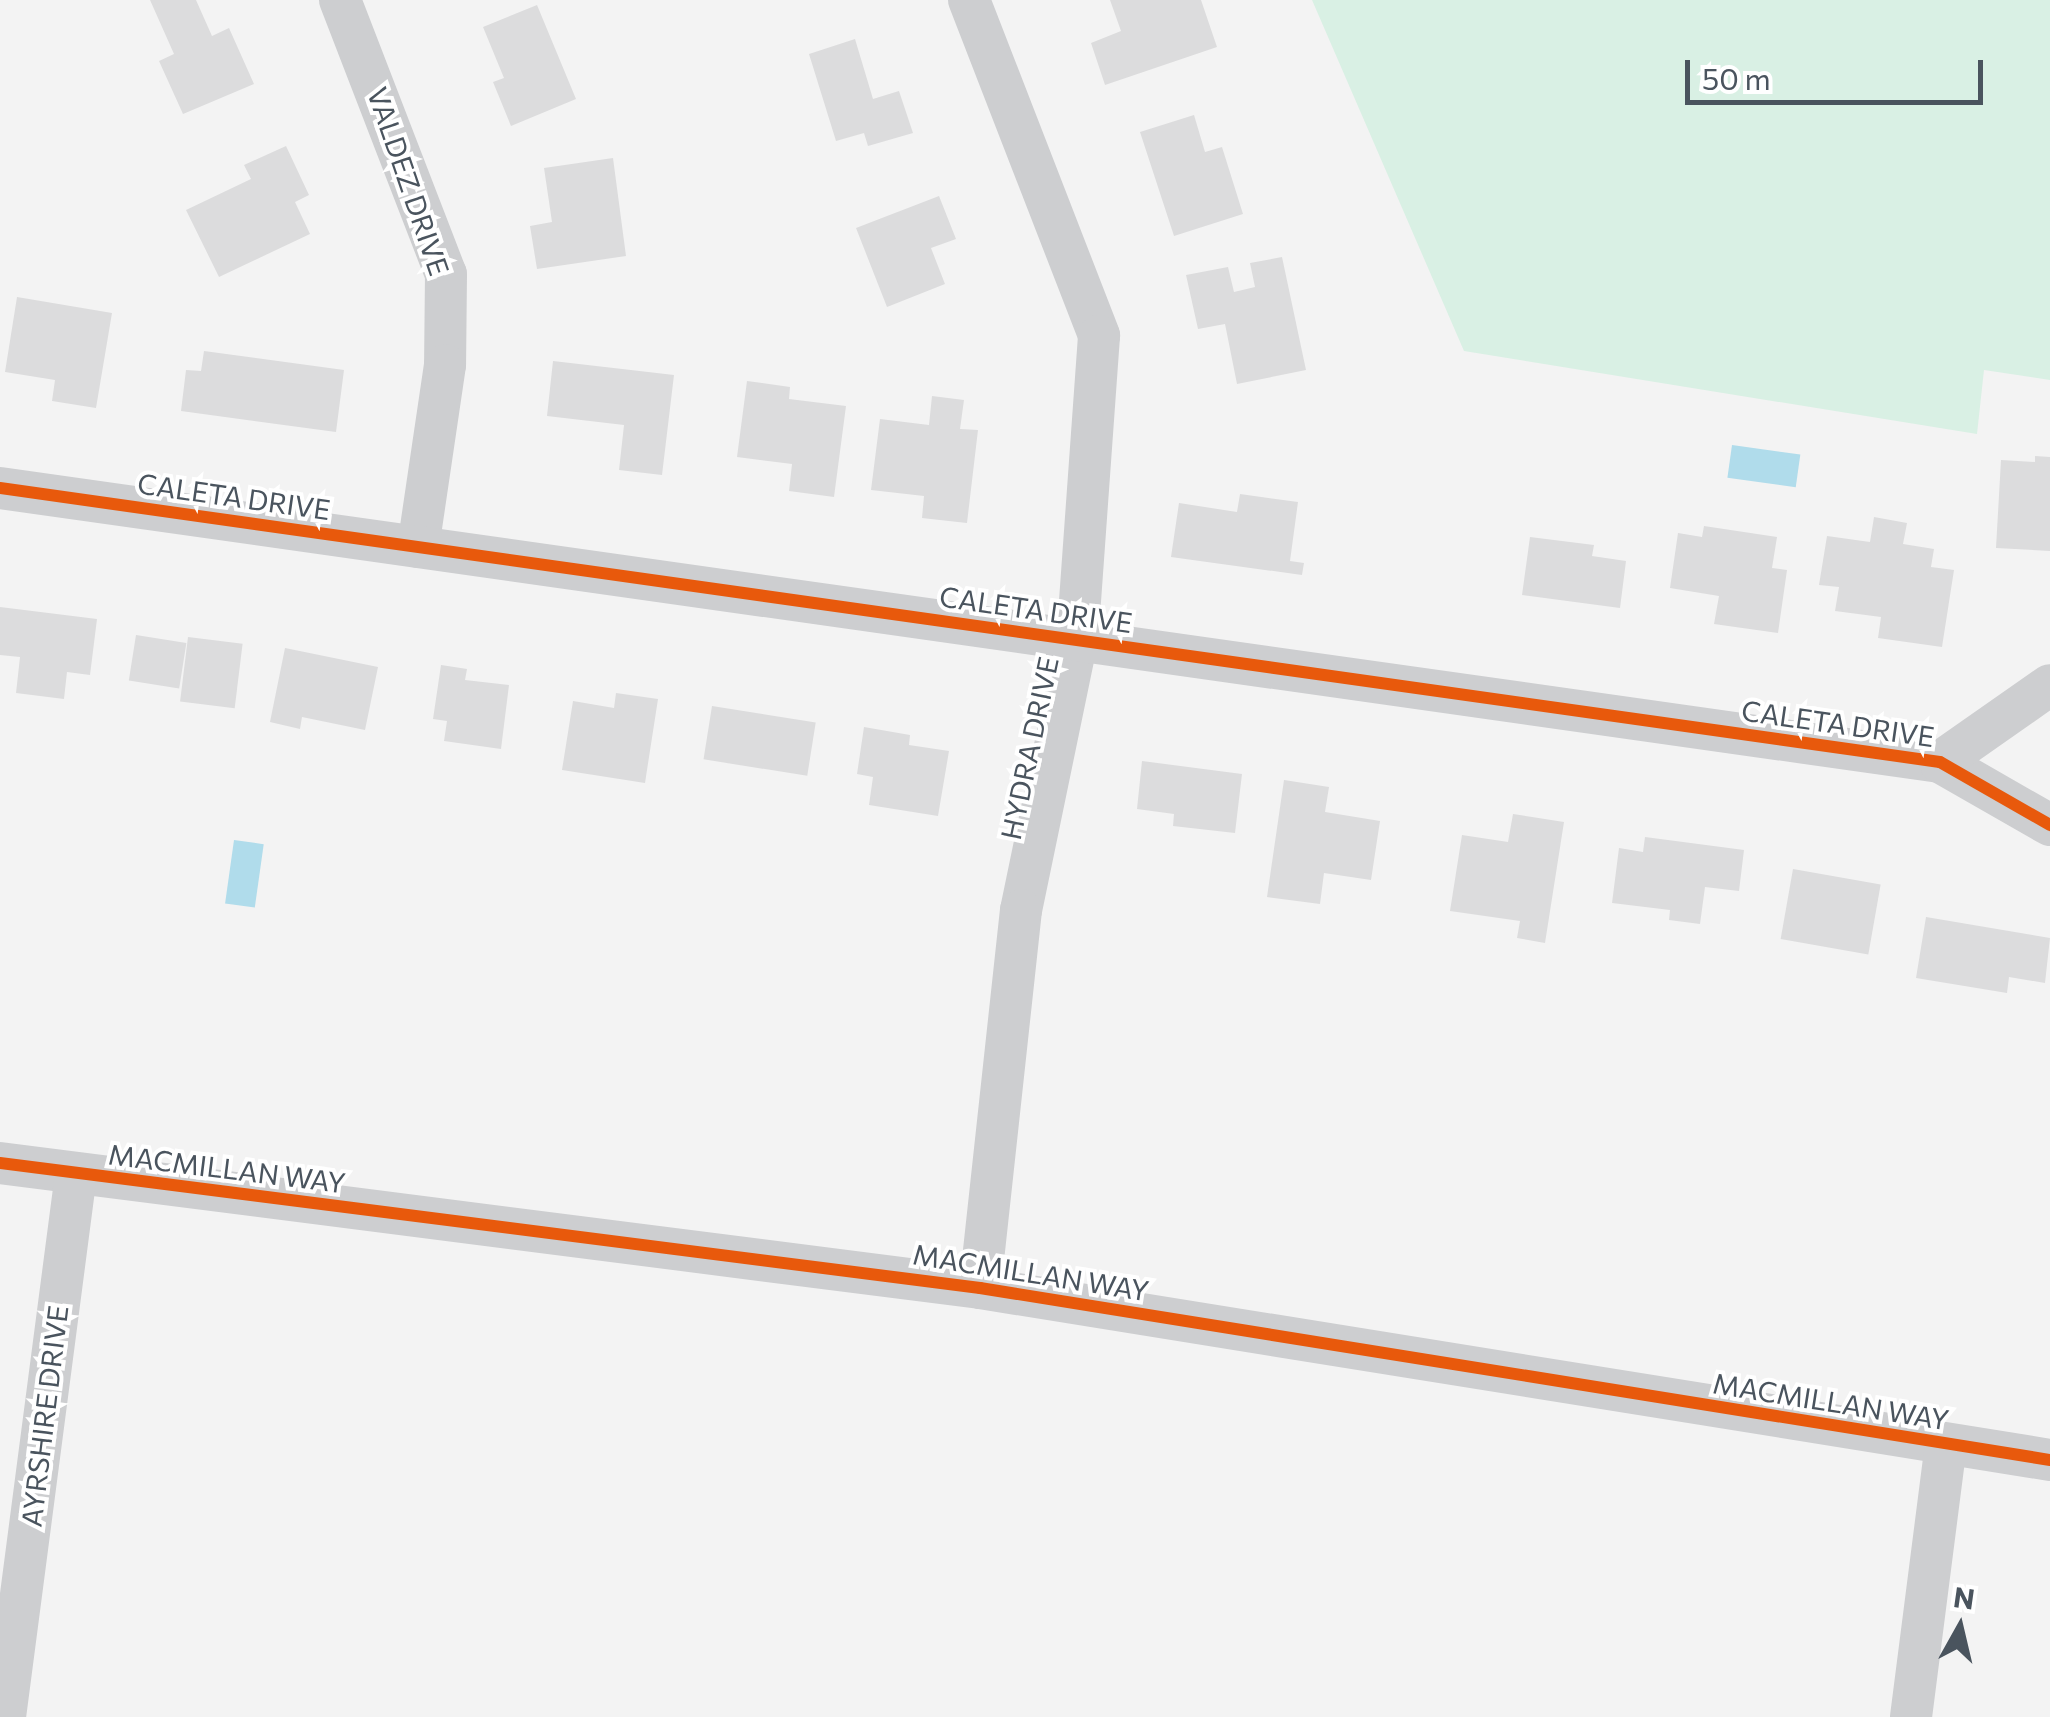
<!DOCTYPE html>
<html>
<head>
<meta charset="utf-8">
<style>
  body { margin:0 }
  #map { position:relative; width:2050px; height:1717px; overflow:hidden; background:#f3f3f3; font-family:Commissioner,sans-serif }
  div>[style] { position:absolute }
  .green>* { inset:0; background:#d9f0e4 }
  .water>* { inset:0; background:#b0dceb; transform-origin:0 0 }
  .building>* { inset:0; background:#dcdcdd; transform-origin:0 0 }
  .minor>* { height:42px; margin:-21px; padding:0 21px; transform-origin:21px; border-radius:21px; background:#cdced0 }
  .cycleway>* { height:12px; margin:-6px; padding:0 6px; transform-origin:6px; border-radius:6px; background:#e8590c }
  span { translate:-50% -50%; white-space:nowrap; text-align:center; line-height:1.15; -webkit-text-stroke:8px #fff; paint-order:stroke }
  .street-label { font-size:28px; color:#4a545e }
  .north { position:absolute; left:1910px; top:1577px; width:100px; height:100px; -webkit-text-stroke:8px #fff; paint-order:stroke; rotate:8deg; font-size:28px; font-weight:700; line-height:40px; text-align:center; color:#4a545e }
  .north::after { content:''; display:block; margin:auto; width:35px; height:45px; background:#4a545e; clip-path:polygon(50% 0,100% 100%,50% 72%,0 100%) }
  .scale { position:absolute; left:1685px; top:60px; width:298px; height:45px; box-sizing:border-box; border:5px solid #4a545e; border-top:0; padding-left:12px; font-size:30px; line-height:35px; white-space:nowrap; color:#4a545e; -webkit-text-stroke:8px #fff; paint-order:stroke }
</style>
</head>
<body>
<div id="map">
  <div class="green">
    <i style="clip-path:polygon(1312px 0,2050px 0,2050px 380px,1984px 370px,1977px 434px,1464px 351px)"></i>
  </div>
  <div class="water">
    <i style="left:1732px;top:445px;width:69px;height:33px;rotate:8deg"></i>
    <i style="left:234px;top:840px;width:30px;height:64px;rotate:8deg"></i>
  </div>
  <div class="building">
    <i style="clip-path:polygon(150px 0,196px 0,212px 36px,229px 28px,254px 84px,183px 114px,159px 61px,174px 54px)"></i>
    <i style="clip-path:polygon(1110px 0,1201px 0,1217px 47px,1105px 85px,1091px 43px,1121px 31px)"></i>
    <i style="clip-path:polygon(537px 5px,576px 99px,511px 126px,493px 82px,504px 78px,483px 27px)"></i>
    <i style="clip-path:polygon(855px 39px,873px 99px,899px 91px,913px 133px,868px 146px,864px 133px,836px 141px,809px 54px)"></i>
    <i style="clip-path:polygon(1194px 115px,1205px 152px,1222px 147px,1243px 214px,1174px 236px,1140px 132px)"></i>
    <i style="clip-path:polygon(286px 146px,309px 195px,295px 202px,310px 234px,219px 277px,186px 210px,251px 179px,244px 165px)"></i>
    <i style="clip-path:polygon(613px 158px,626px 256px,537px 269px,530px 226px,552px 222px,544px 168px)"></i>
    <i style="clip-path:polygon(939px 196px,956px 239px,931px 248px,945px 284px,887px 307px,856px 228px)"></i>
    <i style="clip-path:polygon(1282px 257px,1306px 370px,1237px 384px,1225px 324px,1198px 329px,1186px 275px,1228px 267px,1234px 292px,1255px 287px,1250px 263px)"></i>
    <i style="clip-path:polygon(17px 297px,112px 313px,96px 408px,52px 401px,55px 380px,5px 372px)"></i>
    <i style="clip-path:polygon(204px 351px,344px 370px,336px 432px,181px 411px,186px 370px,201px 371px)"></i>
    <i style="clip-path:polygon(553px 361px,674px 375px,662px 475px,619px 470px,624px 425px,547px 416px)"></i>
    <i style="clip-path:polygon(747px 381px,790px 387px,789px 399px,846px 406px,834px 497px,789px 491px,792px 464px,737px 457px)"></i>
    <i style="clip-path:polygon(932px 396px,964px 400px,960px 429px,978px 430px,967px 523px,922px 518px,924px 496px,871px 490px,880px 419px,929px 425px)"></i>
    <i style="clip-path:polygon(2035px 456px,2050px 457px,2050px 551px,1996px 548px,2001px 460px,2035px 462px)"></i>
    <i style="clip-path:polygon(1240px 494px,1298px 502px,1290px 561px,1304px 563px,1302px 575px,1171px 557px,1179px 503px,1237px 512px)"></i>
    <i style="clip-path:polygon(1874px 517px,1907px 523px,1903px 544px,1934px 549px,1931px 567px,1954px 570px,1942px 647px,1878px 638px,1881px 617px,1835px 611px,1839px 587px,1819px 585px,1827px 536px,1870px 542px)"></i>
    <i style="clip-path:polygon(1704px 526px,1777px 537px,1772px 568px,1787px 570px,1778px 633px,1714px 624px,1719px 596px,1670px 588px,1678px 533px,1702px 537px)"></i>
    <i style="clip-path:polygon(1530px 537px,1594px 545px,1592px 556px,1626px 561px,1620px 608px,1522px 595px)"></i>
    <i style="clip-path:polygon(0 607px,97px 619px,90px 675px,67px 672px,64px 699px,16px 693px,20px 657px,0 655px)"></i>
    <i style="left:136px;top:635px;width:51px;height:46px;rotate:9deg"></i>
    <i style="left:188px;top:637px;width:55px;height:65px;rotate:7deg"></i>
    <i style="clip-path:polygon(285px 648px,378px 667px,365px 730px,302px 717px,300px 729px,270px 722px)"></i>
    <i style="clip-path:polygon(441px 665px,467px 669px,465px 680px,509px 685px,501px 749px,444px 741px,447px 721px,433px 719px)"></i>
    <i style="clip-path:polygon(616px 693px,658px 699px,645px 783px,562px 770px,573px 701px,614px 708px)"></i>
    <i style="left:712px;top:706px;width:105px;height:54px;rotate:9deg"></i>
    <i style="clip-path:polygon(864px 727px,910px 735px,909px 745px,949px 751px,938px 816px,869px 805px,873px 777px,857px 774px)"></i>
    <i style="clip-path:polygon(1142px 761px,1242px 774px,1235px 833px,1173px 826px,1174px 814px,1137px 809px)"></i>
    <i style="clip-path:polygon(1284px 780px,1329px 787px,1325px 812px,1380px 821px,1371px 880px,1324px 873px,1320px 904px,1267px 897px)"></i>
    <i style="clip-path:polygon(1513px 814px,1564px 822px,1545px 943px,1517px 938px,1520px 921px,1450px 911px,1462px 835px,1508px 842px)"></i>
    <i style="clip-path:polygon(1645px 837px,1744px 850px,1739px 891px,1705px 887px,1700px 924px,1669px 920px,1670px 910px,1612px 903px,1619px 848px,1643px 852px)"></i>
    <i style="left:1793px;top:869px;width:89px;height:71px;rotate:10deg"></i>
    <i style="clip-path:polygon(1926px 917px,2050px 938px,2045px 983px,2009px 977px,2007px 993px,1916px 978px)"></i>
  </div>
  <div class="minor">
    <i style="left:340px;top:0;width:294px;rotate:68.9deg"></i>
    <i style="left:446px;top:274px;width:91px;rotate:90.6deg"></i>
    <i style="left:445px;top:365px;width:184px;rotate:98.4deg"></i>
    <i style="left:969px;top:0;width:360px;rotate:68.8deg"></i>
    <i style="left:1099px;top:336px;width:305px;rotate:94.1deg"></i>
    <i style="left:1077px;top:640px;width:276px;rotate:101.7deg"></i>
    <i style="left:1021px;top:910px;width:380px;rotate:96.2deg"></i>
    <i style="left:0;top:488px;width:1959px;rotate:8.04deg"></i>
    <i style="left:1940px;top:762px;width:127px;rotate:29.8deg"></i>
    <i style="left:1940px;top:762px;width:134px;rotate:-35deg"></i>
    <i style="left:0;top:1163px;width:988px;rotate:7.27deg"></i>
    <i style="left:980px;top:1288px;width:1084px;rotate:9.13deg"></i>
    <i style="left:5px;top:1717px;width:548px;rotate:-82.55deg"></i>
    <i style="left:1911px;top:1717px;width:274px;rotate:-82.7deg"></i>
  </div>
  <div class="cycleway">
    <i style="left:0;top:488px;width:1959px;rotate:8.04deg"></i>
    <i style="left:1940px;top:762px;width:127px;rotate:29.8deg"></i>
    <i style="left:0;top:1163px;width:988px;rotate:7.27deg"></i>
    <i style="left:980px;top:1288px;width:1084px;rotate:9.13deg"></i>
  </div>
  <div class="street-label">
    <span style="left:409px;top:181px;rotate:71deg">VALDEZ DRIVE</span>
    <span style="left:234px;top:496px;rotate:8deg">CALETA DRIVE</span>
    <span style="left:1036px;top:609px;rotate:8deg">CALETA DRIVE</span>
    <span style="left:1838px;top:723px;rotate:8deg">CALETA DRIVE</span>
    <span style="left:1029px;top:748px;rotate:-78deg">HYDRA DRIVE</span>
    <span style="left:227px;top:1168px;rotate:7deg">MACMILLAN WAY</span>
    <span style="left:1031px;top:1272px;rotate:9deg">MACMILLAN WAY</span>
    <span style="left:1831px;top:1401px;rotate:9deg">MACMILLAN WAY</span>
    <span style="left:44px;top:1416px;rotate:-83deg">AYRSHIRE DRIVE</span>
  </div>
  <div class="north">N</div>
  <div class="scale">50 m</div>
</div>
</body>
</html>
